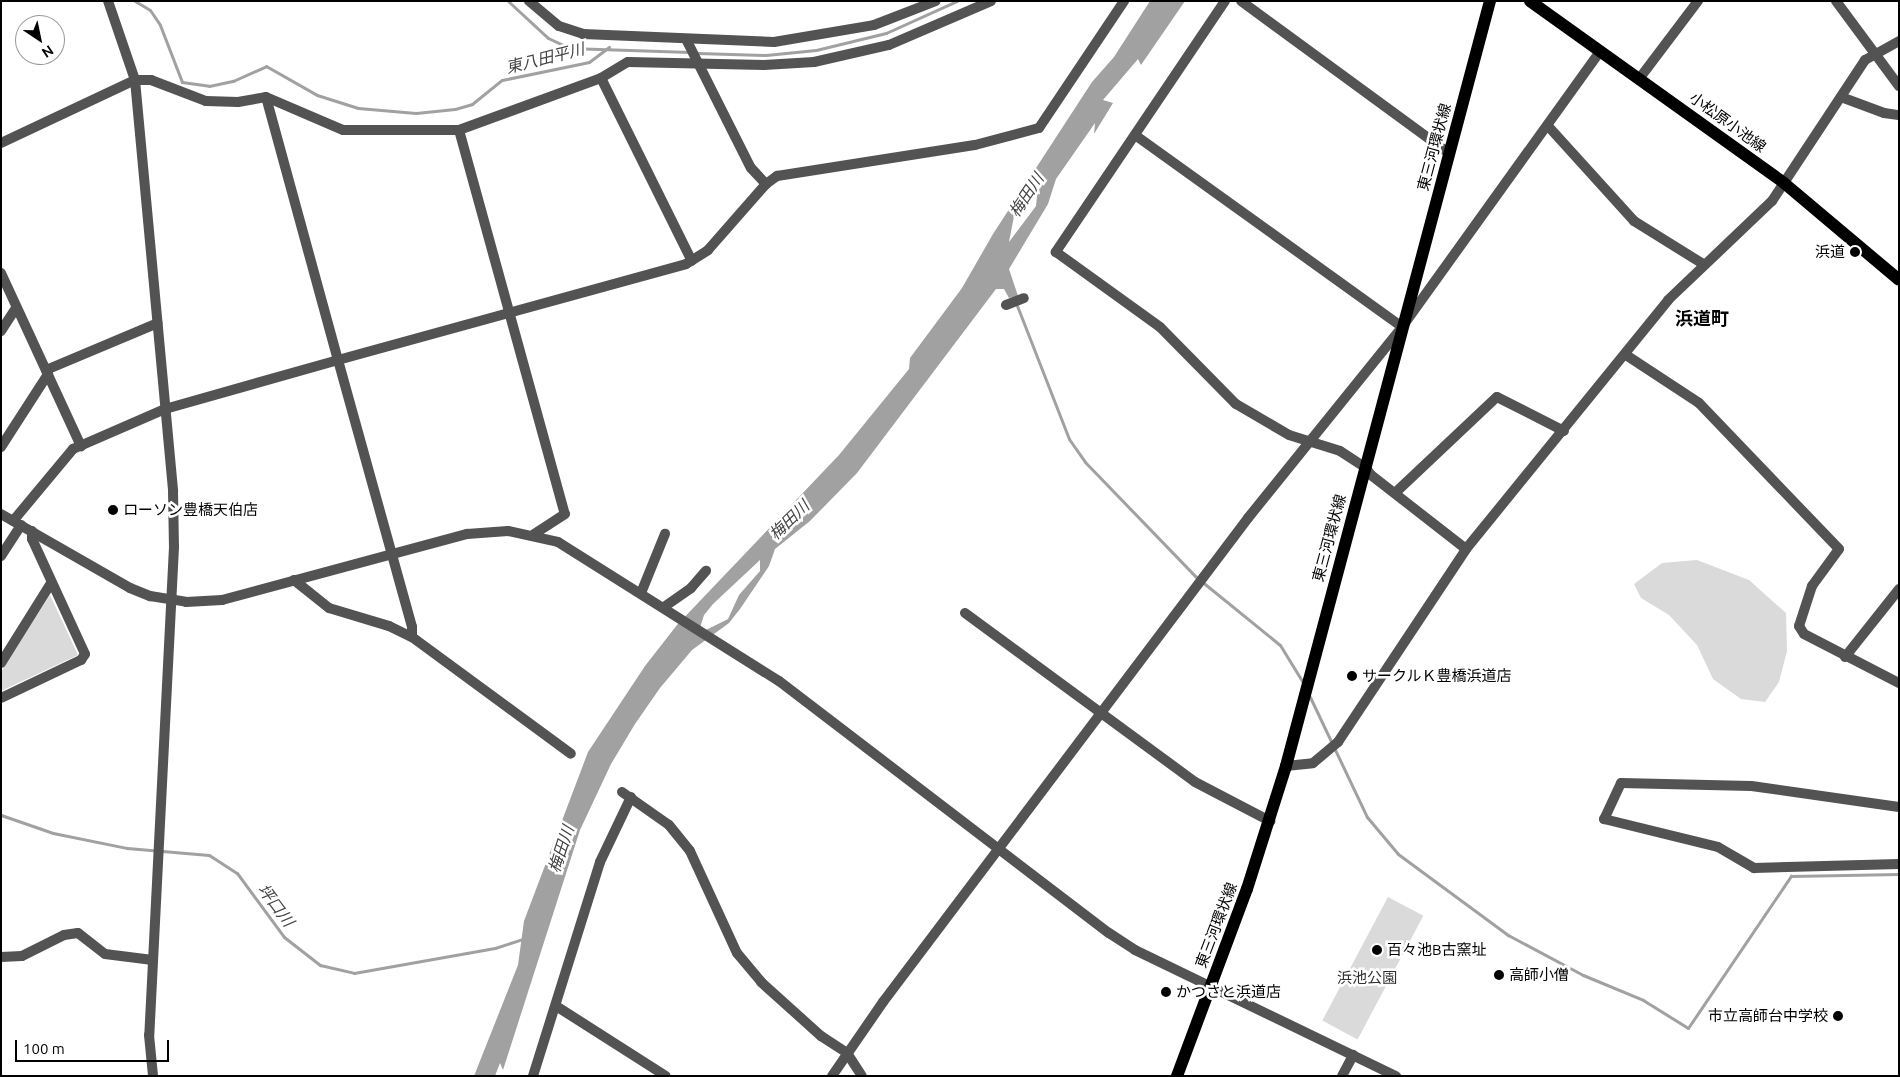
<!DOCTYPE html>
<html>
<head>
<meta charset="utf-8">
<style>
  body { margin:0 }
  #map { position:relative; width:1900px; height:1077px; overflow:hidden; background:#fff; font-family:Ubuntu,"Noto Sans JP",sans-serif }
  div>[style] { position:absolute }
  .green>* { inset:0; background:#dadada; transform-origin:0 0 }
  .water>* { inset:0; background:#a1a1a1 }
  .stream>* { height:3px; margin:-1.5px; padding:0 1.5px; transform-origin:1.5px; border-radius:1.5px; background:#a1a1a1 }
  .minor>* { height:10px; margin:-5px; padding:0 5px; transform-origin:5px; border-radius:5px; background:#535353 }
  .major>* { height:12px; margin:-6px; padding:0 6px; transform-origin:6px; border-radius:6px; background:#000 }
  .dots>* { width:14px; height:14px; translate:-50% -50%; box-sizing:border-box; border:2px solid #fff; border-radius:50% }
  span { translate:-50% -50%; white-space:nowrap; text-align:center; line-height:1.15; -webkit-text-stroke:5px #fff; paint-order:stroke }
  .street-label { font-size:15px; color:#000 }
  .poi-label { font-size:15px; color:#000 }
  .right { translate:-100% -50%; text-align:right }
  .left { translate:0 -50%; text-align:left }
  .park-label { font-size:15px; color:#313131 }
  .water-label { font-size:16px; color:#424242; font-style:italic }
  .quarter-label { font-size:18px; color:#000; font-weight:700 }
  .frame { position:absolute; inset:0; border:2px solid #000; pointer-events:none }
  .north { position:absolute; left:15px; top:15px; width:50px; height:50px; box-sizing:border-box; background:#fff; border:1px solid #999; border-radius:50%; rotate:146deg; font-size:14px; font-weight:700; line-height:20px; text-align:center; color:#000 }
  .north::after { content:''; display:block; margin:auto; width:18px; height:22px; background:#000; clip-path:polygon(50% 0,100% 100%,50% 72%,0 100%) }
  .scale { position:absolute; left:15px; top:1040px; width:154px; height:22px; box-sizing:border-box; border:2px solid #000; border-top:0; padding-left:6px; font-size:15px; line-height:18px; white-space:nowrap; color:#000; -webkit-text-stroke:4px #fff; paint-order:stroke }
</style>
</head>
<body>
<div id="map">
  <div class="green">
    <i style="clip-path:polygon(1697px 560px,1749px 580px,1786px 613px,1787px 651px,1779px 682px,1765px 702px,1741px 699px,1713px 679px,1697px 645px,1669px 615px,1641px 598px,1634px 584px,1662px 563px)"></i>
    <i style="clip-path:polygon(50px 595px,78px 655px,1px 691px,1px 672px)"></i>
    <i style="left:1388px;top:897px;width:40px;height:140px;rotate:28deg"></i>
  </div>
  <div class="water">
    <i style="clip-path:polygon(evenodd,1150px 1px,1185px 1px,1141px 65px,1138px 59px,1103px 100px,1113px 103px,1094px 134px,1095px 123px,1056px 179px,1048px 204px,1009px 269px,1018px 296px,1009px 298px,1004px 289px,996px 289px,857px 473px,810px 521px,775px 549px,769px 566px,740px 609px,729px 623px,692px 650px,660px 688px,635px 724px,611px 764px,580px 830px,503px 1070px,500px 1063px,495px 1076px,474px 1076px,518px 965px,524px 921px,588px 752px,645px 666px,677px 625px,839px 455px,909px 369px,910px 358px,962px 288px,993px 234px,1092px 82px,1114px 57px,1150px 1px,1032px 190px,1037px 196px,1036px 206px,1009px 242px,1014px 216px,1032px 190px,1150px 1px,760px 560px,760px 571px,739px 595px,728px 619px,698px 634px,704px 615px,713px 604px,760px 560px)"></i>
  </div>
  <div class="stream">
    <i style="left:135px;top:1px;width:17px;rotate:31deg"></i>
    <i style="left:150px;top:10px;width:18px;rotate:56deg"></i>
    <i style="left:160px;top:25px;width:61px;rotate:68.9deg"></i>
    <i style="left:182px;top:82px;width:27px;rotate:8deg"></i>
    <i style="left:209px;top:86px;width:25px;rotate:-12deg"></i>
    <i style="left:233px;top:81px;width:36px;rotate:-24deg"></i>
    <i style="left:266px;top:66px;width:59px;rotate:29.6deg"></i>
    <i style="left:317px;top:95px;width:43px;rotate:17.6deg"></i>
    <i style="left:358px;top:108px;width:58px;rotate:4.9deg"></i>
    <i style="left:416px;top:113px;width:39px;rotate:-6deg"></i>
    <i style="left:455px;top:109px;width:18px;rotate:-16deg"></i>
    <i style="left:472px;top:104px;width:38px;rotate:-39deg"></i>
    <i style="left:502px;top:80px;width:89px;rotate:-11.7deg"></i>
    <i style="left:589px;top:62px;width:25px;rotate:-37deg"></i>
    <i style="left:508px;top:1px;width:54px;rotate:42.8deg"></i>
    <i style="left:548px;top:38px;width:23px;rotate:25deg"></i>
    <i style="left:569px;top:48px;width:121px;rotate:1.9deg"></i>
    <i style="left:697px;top:53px;width:69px;rotate:1.7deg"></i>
    <i style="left:766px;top:55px;width:50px;rotate:-5.7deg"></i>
    <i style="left:816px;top:50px;width:72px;rotate:-13.7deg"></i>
    <i style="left:886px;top:33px;width:78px;rotate:-24.3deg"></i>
    <i style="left:1016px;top:303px;width:146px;rotate:68.7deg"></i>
    <i style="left:1069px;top:439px;width:28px;rotate:55deg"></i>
    <i style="left:1085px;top:462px;width:158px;rotate:46deg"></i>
    <i style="left:1195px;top:576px;width:109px;rotate:39.1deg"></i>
    <i style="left:1280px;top:645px;width:46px;rotate:58.4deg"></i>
    <i style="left:1310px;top:697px;width:133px;rotate:64.6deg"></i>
    <i style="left:1367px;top:817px;width:48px;rotate:50deg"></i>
    <i style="left:1398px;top:854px;width:137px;rotate:36.4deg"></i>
    <i style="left:1508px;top:935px;width:85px;rotate:28.1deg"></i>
    <i style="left:1583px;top:975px;width:65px;rotate:22.6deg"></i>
    <i style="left:1643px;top:1000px;width:53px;rotate:31.9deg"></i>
    <i style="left:1688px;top:1028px;width:184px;rotate:-55.9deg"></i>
    <i style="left:1791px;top:876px;width:108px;rotate:-1.1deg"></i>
    <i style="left:1px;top:815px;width:55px;rotate:19.1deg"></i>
    <i style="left:53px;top:833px;width:76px;rotate:11.5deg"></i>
    <i style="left:127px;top:848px;width:82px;rotate:4.9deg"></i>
    <i style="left:209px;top:855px;width:33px;rotate:33deg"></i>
    <i style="left:237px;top:873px;width:79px;rotate:53.7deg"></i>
    <i style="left:284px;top:937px;width:46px;rotate:37.9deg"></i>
    <i style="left:320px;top:965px;width:35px;rotate:13deg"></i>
    <i style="left:354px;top:973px;width:143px;rotate:-10.1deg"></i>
    <i style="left:495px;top:948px;width:32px;rotate:-18deg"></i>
  </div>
  <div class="minor">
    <i style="left:108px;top:1px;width:83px;rotate:71.1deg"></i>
    <i style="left:135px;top:80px;width:413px;rotate:84.7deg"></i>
    <i style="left:173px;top:491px;width:56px;rotate:89deg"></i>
    <i style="left:174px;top:547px;width:489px;rotate:92.9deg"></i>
    <i style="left:149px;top:1035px;width:41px;rotate:84.4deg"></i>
    <i style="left:529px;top:1px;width:39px;rotate:40deg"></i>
    <i style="left:559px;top:26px;width:25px;rotate:18deg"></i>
    <i style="left:583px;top:34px;width:191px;rotate:2.4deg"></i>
    <i style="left:774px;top:42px;width:101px;rotate:-9.6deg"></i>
    <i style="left:874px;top:25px;width:66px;rotate:-21.2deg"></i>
    <i style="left:1225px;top:1px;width:303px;rotate:124deg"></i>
    <i style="left:1056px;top:252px;width:128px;rotate:35.8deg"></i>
    <i style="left:1160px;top:327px;width:108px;rotate:45.4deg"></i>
    <i style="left:1236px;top:404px;width:61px;rotate:30.3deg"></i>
    <i style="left:1289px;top:435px;width:53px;rotate:17.4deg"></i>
    <i style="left:1340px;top:451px;width:30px;rotate:33deg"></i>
    <i style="left:1365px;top:467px;width:10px;rotate:53deg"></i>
    <i style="left:1371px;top:475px;width:120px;rotate:37.9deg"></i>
    <i style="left:1241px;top:1px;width:258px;rotate:36.2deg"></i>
    <i style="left:1836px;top:1px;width:106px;rotate:53.5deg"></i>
    <i style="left:686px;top:39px;width:144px;rotate:63.3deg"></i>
    <i style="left:751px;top:168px;width:22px;rotate:47deg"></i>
    <i style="left:601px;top:78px;width:204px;rotate:63.6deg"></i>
    <i style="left:1639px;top:79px;width:98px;rotate:-52.9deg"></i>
    <i style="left:266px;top:97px;width:273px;rotate:74.7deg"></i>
    <i style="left:338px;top:360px;width:361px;rotate:-15.4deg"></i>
    <i style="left:686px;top:264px;width:26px;rotate:-32deg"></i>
    <i style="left:708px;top:250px;width:88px;rotate:-48.7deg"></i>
    <i style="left:766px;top:184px;width:14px;rotate:-36deg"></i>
    <i style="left:777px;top:176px;width:200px;rotate:-8.9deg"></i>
    <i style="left:975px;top:145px;width:66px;rotate:-14.9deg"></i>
    <i style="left:1039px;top:128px;width:153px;rotate:-56.2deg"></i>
    <i style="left:1841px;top:97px;width:46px;rotate:20.4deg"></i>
    <i style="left:1884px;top:113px;width:15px;rotate:8deg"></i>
    <i style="left:1548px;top:126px;width:128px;rotate:47.8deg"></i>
    <i style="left:1634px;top:221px;width:81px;rotate:31.9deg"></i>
    <i style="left:459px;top:130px;width:398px;rotate:74.6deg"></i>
    <i style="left:565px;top:514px;width:37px;rotate:147deg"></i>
    <i style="left:1135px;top:135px;width:329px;rotate:35.7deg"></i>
    <i style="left:1px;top:143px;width:148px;rotate:-25.2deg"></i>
    <i style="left:135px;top:80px;width:16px"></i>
    <i style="left:151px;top:80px;width:59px;rotate:20.9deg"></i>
    <i style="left:206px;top:101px;width:32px;rotate:2deg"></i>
    <i style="left:238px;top:102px;width:28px;rotate:-10deg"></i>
    <i style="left:266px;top:97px;width:84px;rotate:23.2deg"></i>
    <i style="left:343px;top:130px;width:116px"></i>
    <i style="left:459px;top:130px;width:151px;rotate:-20.1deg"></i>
    <i style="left:601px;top:78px;width:31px;rotate:-31deg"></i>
    <i style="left:628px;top:62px;width:136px;rotate:1.3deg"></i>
    <i style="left:764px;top:65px;width:50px;rotate:-3.4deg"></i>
    <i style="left:814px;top:62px;width:77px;rotate:-12.8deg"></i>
    <i style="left:889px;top:45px;width:111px;rotate:-23.3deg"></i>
    <i style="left:1px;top:273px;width:191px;rotate:65.2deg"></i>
    <i style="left:1006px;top:305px;width:19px;rotate:-21deg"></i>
    <i style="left:1px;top:331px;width:27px;rotate:-57deg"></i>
    <i style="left:1626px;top:355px;width:87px;rotate:33.3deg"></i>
    <i style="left:1699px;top:403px;width:202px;rotate:46.2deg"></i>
    <i style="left:1839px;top:549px;width:46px;rotate:126.1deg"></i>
    <i style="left:1812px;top:586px;width:42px;rotate:108deg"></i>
    <i style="left:1799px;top:626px;width:9px;rotate:58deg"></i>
    <i style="left:1804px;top:634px;width:107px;rotate:27.3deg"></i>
    <i style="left:46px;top:370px;width:121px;rotate:-22.8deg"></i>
    <i style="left:1px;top:447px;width:87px;rotate:-57.2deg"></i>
    <i style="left:1395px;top:493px;width:140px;rotate:-43.3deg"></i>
    <i style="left:1497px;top:397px;width:75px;rotate:26.9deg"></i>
    <i style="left:1px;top:514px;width:149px;rotate:29.8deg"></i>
    <i style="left:130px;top:588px;width:22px;rotate:22deg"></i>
    <i style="left:150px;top:596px;width:36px;rotate:9deg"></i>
    <i style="left:186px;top:602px;width:36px;rotate:-3deg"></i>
    <i style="left:222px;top:600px;width:254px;rotate:-15.1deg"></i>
    <i style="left:467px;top:534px;width:41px;rotate:-4.2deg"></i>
    <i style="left:508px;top:531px;width:51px;rotate:12.4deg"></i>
    <i style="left:558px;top:542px;width:261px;rotate:32.2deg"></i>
    <i style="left:779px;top:681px;width:415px;rotate:37.4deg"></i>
    <i style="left:1109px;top:933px;width:31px;rotate:33deg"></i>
    <i style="left:1135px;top:950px;width:290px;rotate:25.8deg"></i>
    <i style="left:13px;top:521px;width:94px;rotate:-50.2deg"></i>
    <i style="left:73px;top:449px;width:100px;rotate:-23.5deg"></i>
    <i style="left:165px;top:409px;width:180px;rotate:-15.8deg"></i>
    <i style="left:338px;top:360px;width:277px;rotate:74.5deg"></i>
    <i style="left:412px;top:627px;width:10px;rotate:90deg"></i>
    <i style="left:412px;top:637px;width:197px;rotate:36.3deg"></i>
    <i style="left:1px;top:556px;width:37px;rotate:-57deg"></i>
    <i style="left:294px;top:580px;width:45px;rotate:38.7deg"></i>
    <i style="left:329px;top:608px;width:63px;rotate:16.7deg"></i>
    <i style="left:389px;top:626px;width:25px;rotate:26deg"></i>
    <i style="left:641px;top:593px;width:64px;rotate:-67.9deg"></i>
    <i style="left:664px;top:607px;width:33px;rotate:-35deg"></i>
    <i style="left:691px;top:588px;width:23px;rotate:-49deg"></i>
    <i style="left:965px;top:613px;width:285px;rotate:36.3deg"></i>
    <i style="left:1195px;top:782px;width:85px;rotate:27.5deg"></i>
    <i style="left:1845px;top:657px;width:87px;rotate:-51.5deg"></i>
    <i style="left:1px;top:663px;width:94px;rotate:-58deg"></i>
    <i style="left:1px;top:698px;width:89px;rotate:-25.4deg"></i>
    <i style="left:81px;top:660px;width:7px;rotate:-56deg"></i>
    <i style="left:85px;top:654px;width:127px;rotate:-114.7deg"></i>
    <i style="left:32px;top:539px;width:8px;rotate:-90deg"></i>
    <i style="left:1286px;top:766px;width:27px;rotate:-6deg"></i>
    <i style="left:1313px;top:763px;width:33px;rotate:-40deg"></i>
    <i style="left:1338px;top:742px;width:232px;rotate:-56.4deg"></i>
    <i style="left:1466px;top:549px;width:321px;rotate:-50.9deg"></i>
    <i style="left:1668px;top:300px;width:144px;rotate:-43.6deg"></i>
    <i style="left:1772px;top:201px;width:169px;rotate:-56.6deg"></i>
    <i style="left:1865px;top:60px;width:39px;rotate:-29deg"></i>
    <i style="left:622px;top:792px;width:57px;rotate:35.1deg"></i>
    <i style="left:669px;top:825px;width:33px;rotate:51deg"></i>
    <i style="left:690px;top:851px;width:112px;rotate:65.3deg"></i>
    <i style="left:737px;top:953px;width:38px;rotate:50deg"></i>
    <i style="left:761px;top:982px;width:81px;rotate:42deg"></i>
    <i style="left:821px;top:1036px;width:31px;rotate:33deg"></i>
    <i style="left:847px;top:1053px;width:27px;rotate:57deg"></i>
    <i style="left:1899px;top:807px;width:149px;rotate:-171.9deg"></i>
    <i style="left:1751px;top:786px;width:130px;rotate:-178.7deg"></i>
    <i style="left:1621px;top:783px;width:40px;rotate:115deg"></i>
    <i style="left:1604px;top:819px;width:117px;rotate:13.8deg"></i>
    <i style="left:1718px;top:847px;width:42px;rotate:30.3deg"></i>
    <i style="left:1754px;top:868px;width:145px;rotate:-1.6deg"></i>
    <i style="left:1px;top:957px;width:21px;rotate:-3deg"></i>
    <i style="left:22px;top:956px;width:47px;rotate:-26.6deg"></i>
    <i style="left:64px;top:935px;width:14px;rotate:-8deg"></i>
    <i style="left:78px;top:933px;width:34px;rotate:38deg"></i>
    <i style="left:105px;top:954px;width:48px;rotate:7.1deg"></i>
    <i style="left:556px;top:1006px;width:130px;rotate:32.5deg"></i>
    <i style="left:533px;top:1076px;width:224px;rotate:-72.6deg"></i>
    <i style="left:600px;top:862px;width:72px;rotate:-64.5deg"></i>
    <i style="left:832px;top:1076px;width:90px;rotate:-55.4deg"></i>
    <i style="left:883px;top:1002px;width:606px;rotate:-52.98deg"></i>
    <i style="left:1248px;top:518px;width:245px;rotate:-51.1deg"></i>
    <i style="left:1402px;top:327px;width:340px;rotate:-54.3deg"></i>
    <i style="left:1342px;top:1076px;width:24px;rotate:-62deg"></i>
  </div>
  <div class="major">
    <i style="left:1530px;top:1px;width:312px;rotate:35.6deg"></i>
    <i style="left:1784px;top:183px;width:150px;rotate:40.1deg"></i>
    <i style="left:1177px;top:1076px;width:200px;rotate:-69.5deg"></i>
    <i style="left:1247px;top:889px;width:129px;rotate:-72.4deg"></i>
    <i style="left:1286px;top:766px;width:792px;rotate:-75.07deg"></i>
  </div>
  <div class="dots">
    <i style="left:1855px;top:252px;background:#000"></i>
    <i style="left:113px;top:510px;background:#000"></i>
    <i style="left:1352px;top:676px;background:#000"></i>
    <i style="left:1377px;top:950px;background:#000"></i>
    <i style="left:1499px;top:975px;background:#000"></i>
    <i style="left:1166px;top:992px;background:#000"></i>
    <i style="left:1838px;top:1016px;background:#000"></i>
  </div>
  <div class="street-label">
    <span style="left:1728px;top:122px;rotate:36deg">小松原小池線</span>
    <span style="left:1434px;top:147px;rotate:-75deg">東三河環状線</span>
    <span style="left:1329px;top:538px;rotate:-75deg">東三河環状線</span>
    <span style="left:1216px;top:925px;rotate:-69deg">東三河環状線</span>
  </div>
  <div class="poi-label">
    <span class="right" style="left:1845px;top:252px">浜道</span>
    <span class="left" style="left:123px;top:510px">ローソン豊橋天伯店</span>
    <span class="left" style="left:1362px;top:676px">サークルＫ豊橋浜道店</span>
    <span class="left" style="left:1387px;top:950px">百々池B古窯址</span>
    <span class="left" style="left:1509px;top:975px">高師小僧</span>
    <span class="left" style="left:1176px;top:992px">かつさと浜道店</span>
    <span class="right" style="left:1828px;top:1016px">市立高師台中学校</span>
  </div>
  <div class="park-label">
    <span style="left:1367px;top:978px">浜池公園</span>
  </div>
  <div class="water-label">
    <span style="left:545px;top:58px;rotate:-14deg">東八田平川</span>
    <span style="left:1026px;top:195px;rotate:-56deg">梅田川</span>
    <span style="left:789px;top:520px;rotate:-44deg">梅田川</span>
    <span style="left:561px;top:849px;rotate:-72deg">梅田川</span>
    <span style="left:276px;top:905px;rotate:53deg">坪口川</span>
  </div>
  <div class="quarter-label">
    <span style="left:1702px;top:318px">浜道町</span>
  </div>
  <div class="frame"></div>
  <div class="north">N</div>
  <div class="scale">100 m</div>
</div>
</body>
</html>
